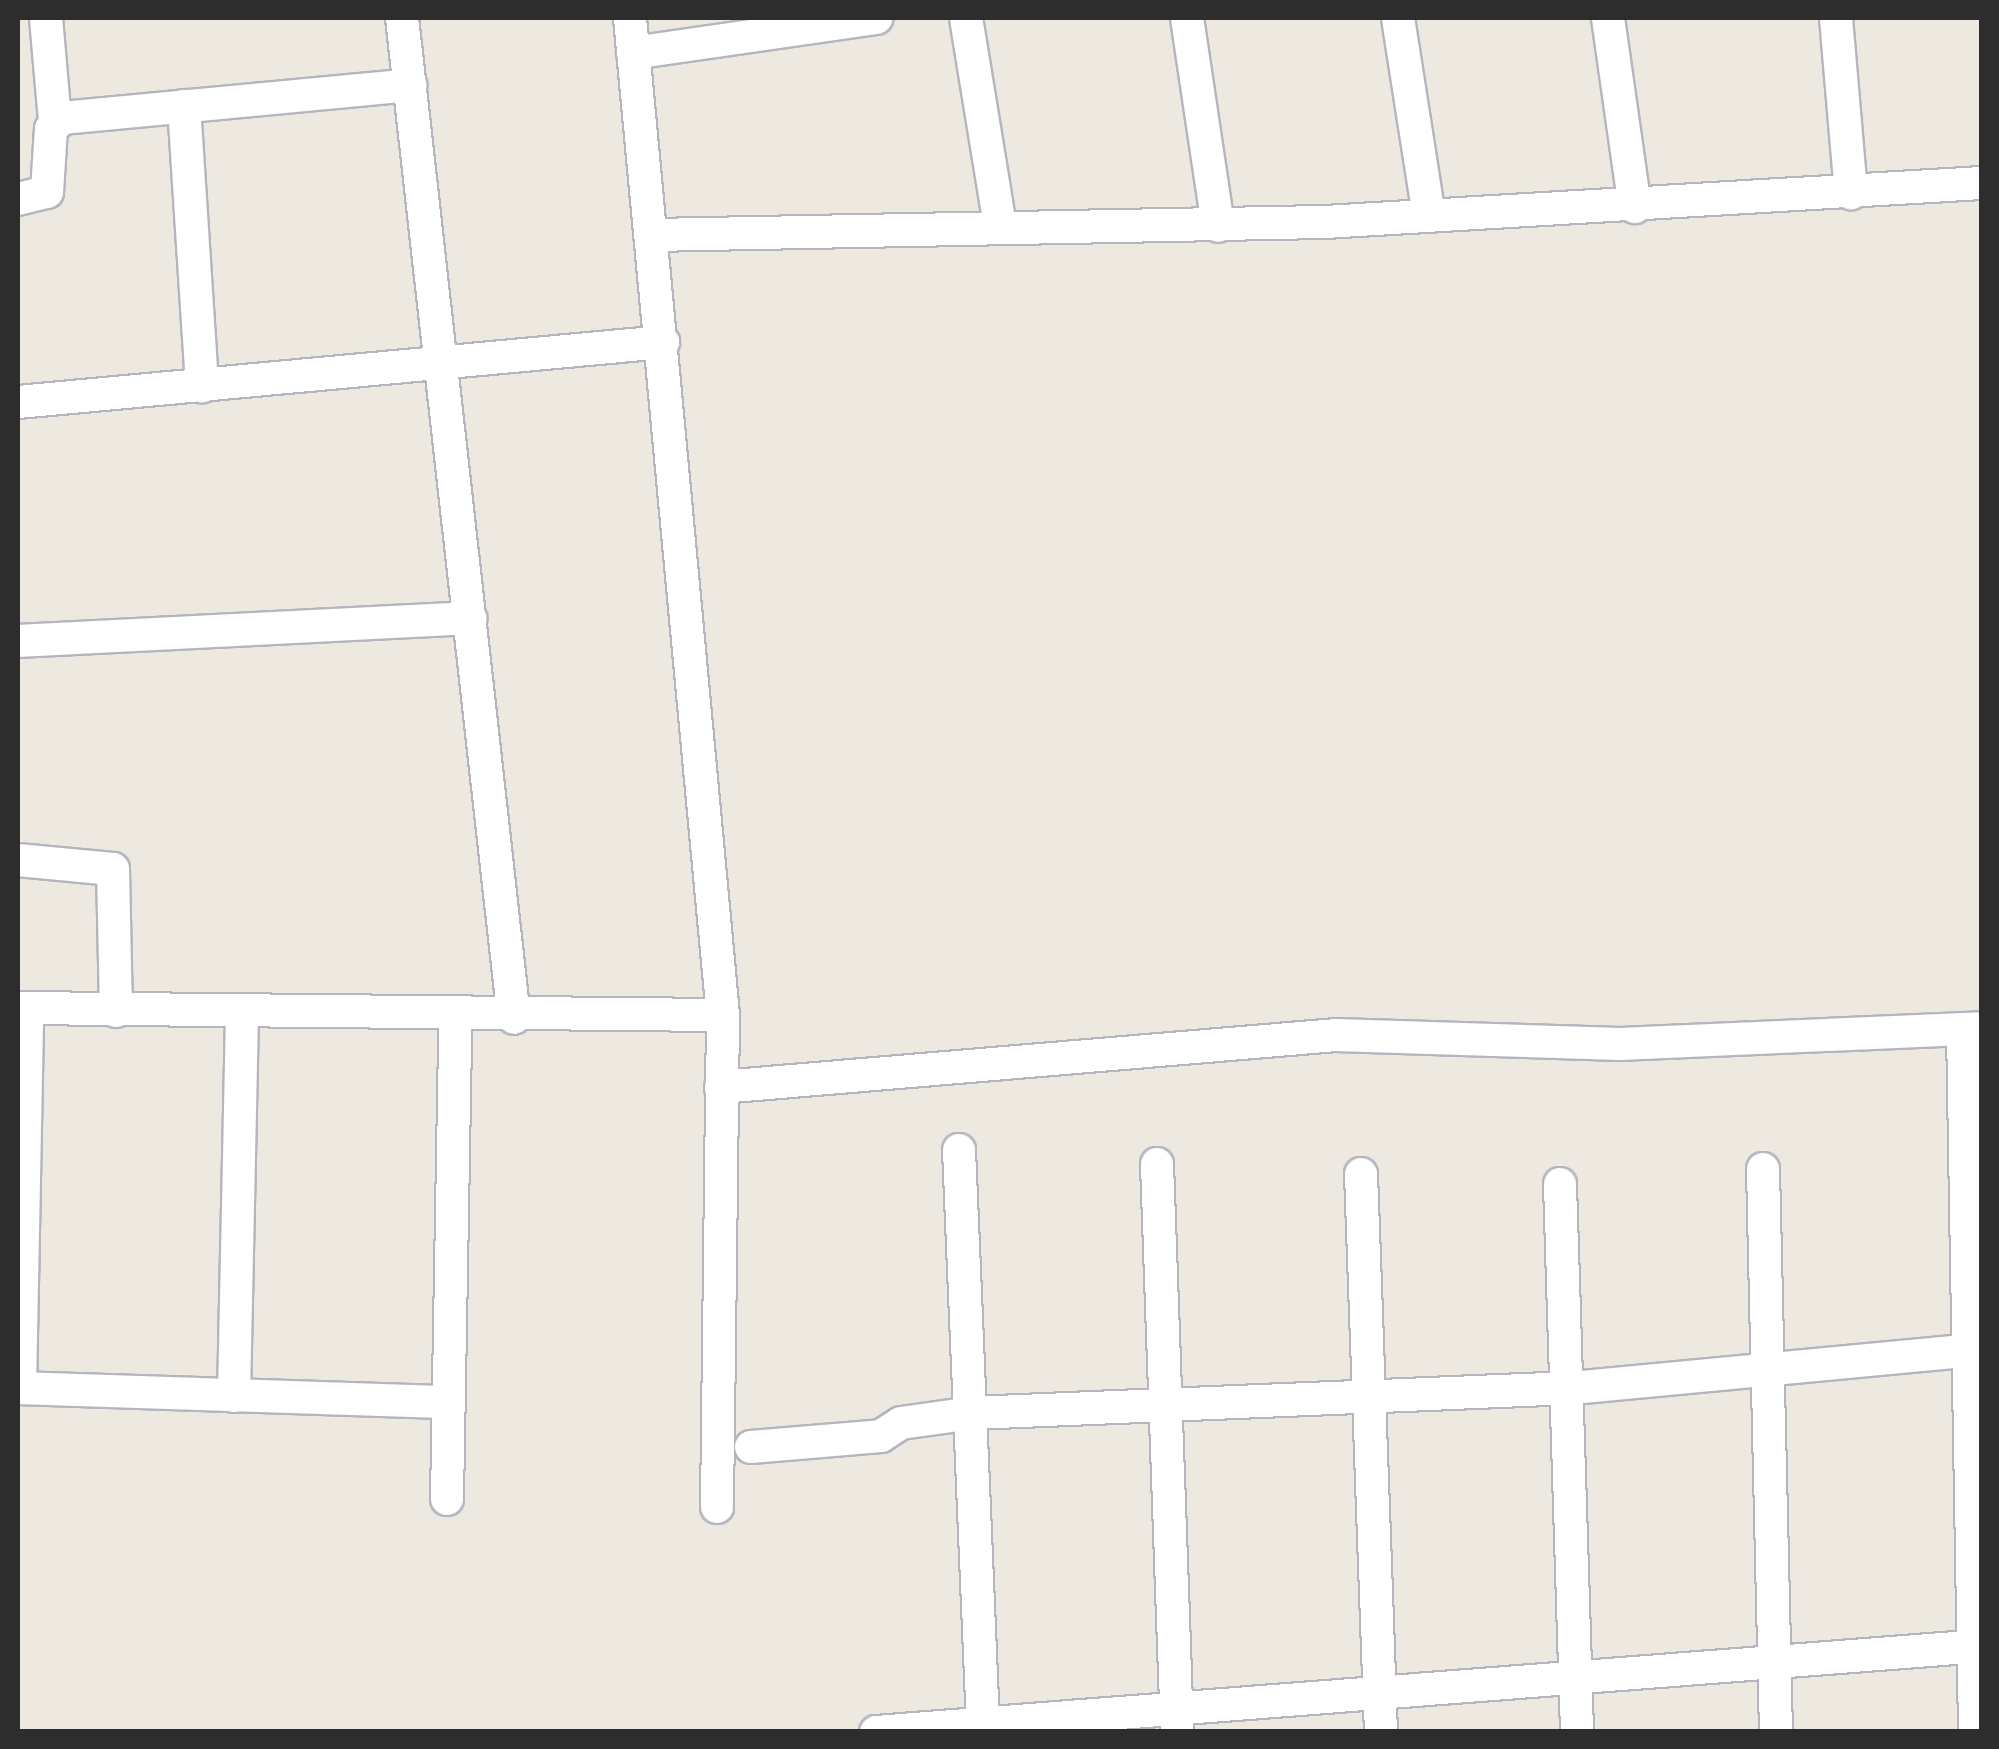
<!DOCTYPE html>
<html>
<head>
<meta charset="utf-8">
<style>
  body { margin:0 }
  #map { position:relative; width:1999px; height:1749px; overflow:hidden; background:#ede9e1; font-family:"DM Sans",sans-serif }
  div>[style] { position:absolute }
  .roads { filter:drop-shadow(2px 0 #b4b5bf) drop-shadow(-2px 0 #b4b5bf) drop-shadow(0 2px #b4b5bf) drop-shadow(0 -2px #b4b5bf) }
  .street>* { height:32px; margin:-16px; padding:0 16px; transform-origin:16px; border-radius:16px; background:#fff }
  span { translate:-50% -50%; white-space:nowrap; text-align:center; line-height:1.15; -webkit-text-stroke:10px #fff; paint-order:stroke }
  .frame { position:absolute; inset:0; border:20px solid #2d2d2d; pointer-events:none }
</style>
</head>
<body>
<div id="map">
  <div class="roads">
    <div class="street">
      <i style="left:46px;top:18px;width:103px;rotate:85deg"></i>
      <i style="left:402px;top:18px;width:1006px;rotate:83.61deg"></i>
      <i style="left:630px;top:18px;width:1001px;rotate:84.67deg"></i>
      <i style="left:723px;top:1015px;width:492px;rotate:90.7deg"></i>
      <i style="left:966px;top:18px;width:210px;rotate:80.7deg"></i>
      <i style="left:1187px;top:18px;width:210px;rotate:81.5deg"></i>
      <i style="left:1398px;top:18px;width:200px;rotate:81.1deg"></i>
      <i style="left:1608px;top:18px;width:191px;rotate:81.9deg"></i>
      <i style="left:1836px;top:18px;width:176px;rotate:85.1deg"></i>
      <i style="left:633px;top:53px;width:246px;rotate:-8.2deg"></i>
      <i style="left:184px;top:106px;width:281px;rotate:86.3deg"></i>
      <i style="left:18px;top:199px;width:30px;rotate:-14deg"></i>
      <i style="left:47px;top:192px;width:63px;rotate:-86.4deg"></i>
      <i style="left:51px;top:129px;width:16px;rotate:-45deg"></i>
      <i style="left:62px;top:118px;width:350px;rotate:-5.4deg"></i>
      <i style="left:652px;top:235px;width:673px;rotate:-1.11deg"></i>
      <i style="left:1325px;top:222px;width:658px;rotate:-3.4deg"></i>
      <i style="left:18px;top:402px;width:648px;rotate:-5.31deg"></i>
      <i style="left:18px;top:641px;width:453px;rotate:-2.9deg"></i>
      <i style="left:18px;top:860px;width:95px;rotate:5.4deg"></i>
      <i style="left:113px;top:869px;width:142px;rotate:88.8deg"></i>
      <i style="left:18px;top:1008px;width:705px;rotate:0.57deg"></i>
      <i style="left:1963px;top:1029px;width:703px;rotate:89.02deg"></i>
      <i style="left:721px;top:1087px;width:617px;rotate:-4.83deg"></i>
      <i style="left:1336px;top:1035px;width:284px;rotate:1.8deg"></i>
      <i style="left:1620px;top:1044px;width:362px;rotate:-2.5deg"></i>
      <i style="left:959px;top:1150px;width:576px;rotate:87.61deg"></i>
      <i style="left:1157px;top:1164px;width:568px;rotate:87.98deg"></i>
      <i style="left:1763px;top:1169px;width:563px;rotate:88.68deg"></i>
      <i style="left:1361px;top:1174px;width:558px;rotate:87.95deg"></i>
      <i style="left:1560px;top:1184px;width:548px;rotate:88.22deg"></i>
      <i style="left:18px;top:1388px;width:431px;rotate:1.9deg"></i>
      <i style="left:20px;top:1388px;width:379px;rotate:-88.9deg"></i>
      <i style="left:234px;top:1396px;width:383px;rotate:-88.8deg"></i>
      <i style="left:751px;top:1447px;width:130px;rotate:-4.8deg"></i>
      <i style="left:881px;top:1436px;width:24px;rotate:-33deg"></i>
      <i style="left:901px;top:1423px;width:73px;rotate:-7.9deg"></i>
      <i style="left:973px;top:1413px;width:600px;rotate:-2.39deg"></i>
      <i style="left:1572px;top:1388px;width:412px;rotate:-5.4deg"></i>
      <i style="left:447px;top:1499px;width:482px;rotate:-89deg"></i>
      <i style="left:876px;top:1732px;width:1109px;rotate:-4.45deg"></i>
    </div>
  </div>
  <div class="frame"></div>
</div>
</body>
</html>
